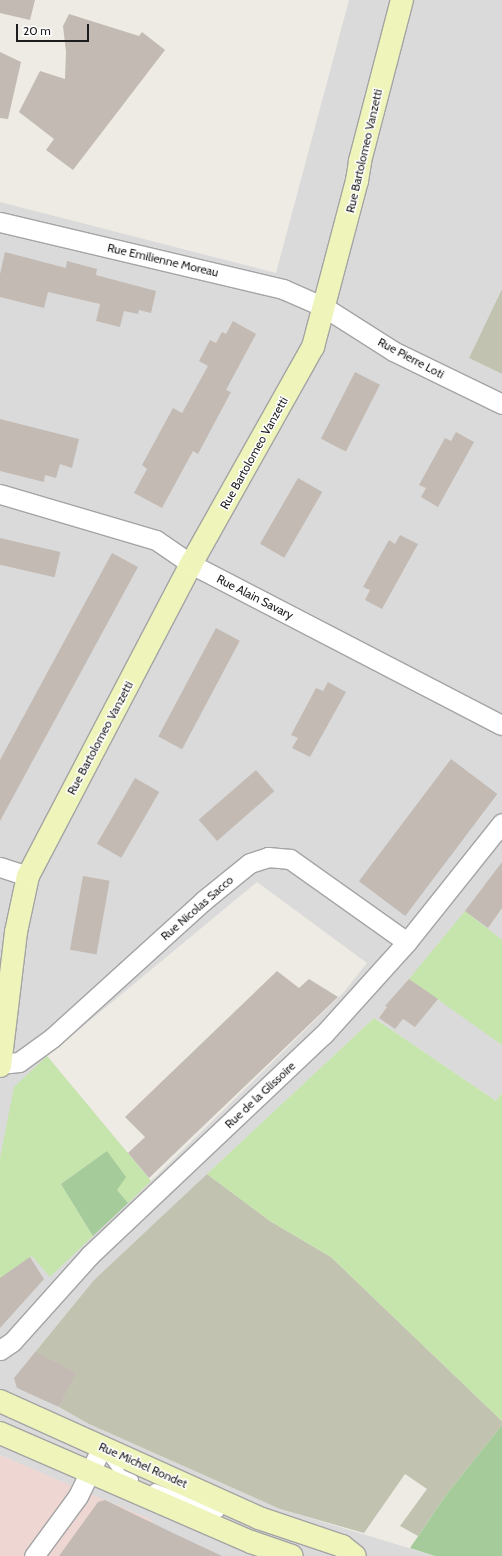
<!DOCTYPE html>
<html>
<head>
<meta charset="utf-8">
<style>
  body { margin:0 }
  #map { position:relative; width:502px; height:1556px; overflow:hidden; background:#eeebe4; font-family:Cabin,sans-serif }
  div>[style] { position:absolute }
  .residential>* { inset:0; background:#dbdada }
  .commercial>* { inset:0; background:#eed6d3 }
  .construction>* { inset:0; background:#c1c2b0 }
  .grass>* { inset:0; background:#c5e5ac }
  .forest>* { inset:0; background:#a6cb9b }
  .building>* { inset:0; background:#c2bab3; transform-origin:0 0 }
  .roads { filter:drop-shadow(1px 0 #a4a4a4) drop-shadow(-1px 0 #a4a4a4) drop-shadow(0 1px #a4a4a4) drop-shadow(0 -1px #a4a4a4) }
  .lane>* { height:9px; margin:-4.5px; padding:0 4.5px; transform-origin:4.5px; border-radius:4.5px; background:#fff }
  .street>* { height:19px; margin:-9.5px; padding:0 9.5px; transform-origin:9.5px; border-radius:9.5px; background:#fff }
  .secondary>* { height:22px; margin:-11px; padding:0 11px; transform-origin:11px; border-radius:11px; background:#eff5ba }
  span { translate:-50% -50%; white-space:nowrap; text-align:center; line-height:1.15; -webkit-text-stroke:3px #fff; paint-order:stroke }
  .street-label { font-size:12px; color:#1d1d1d }
  .scale { position:absolute; left:16px; top:24px; width:73px; height:18px; box-sizing:border-box; border:2px solid #1d1d1d; border-top:0; padding-left:5px; font-size:12px; line-height:14px; white-space:nowrap; color:#1d1d1d; -webkit-text-stroke:3px #fff; paint-order:stroke }
</style>
</head>
<body>
<div id="map">
  <div class="residential">
    <i style="clip-path:polygon(evenodd,349px 0,502px 0,502px 289px,469px 358px,502px 374px,502px 1093px,496px 1101px,374px 1018px,94px 1280px,36px 1351px,76px 1373px,59px 1407px,89px 1424px,280px 1509px,435px 1556px,134px 1556px,152px 1521px,0 1455px,0 202px,276px 273px,349px 0,257px 882px,367px 963px,344px 992px,151px 1181px,47px 1056px,257px 882px)"></i>
  </div>
  <div class="commercial">
    <i style="clip-path:polygon(0 1455px,152px 1520px,134px 1556px,0 1556px)"></i>
  </div>
  <div class="construction">
    <i style="clip-path:polygon(502px 289px,502px 374px,469px 358px)"></i>
    <i style="clip-path:polygon(207px 1174px,270px 1221px,331px 1257px,502px 1421px,502px 1425px,446px 1495px,418px 1536px,400px 1526px,427px 1489px,405px 1474px,364px 1533px,280px 1509px,89px 1424px,59px 1407px,75px 1373px,36px 1351px,94px 1280px)"></i>
  </div>
  <div class="grass">
    <i style="clip-path:polygon(465px 911px,502px 940px,502px 1045px,409px 979px)"></i>
    <i style="clip-path:polygon(374px 1018px,496px 1101px,502px 1093px,502px 1421px,331px 1257px,270px 1221px,207px 1174px)"></i>
    <i style="clip-path:polygon(47px 1056px,151px 1181px,128px 1203px,117px 1190px,125px 1176px,107px 1151px,61px 1184px,93px 1236px,50px 1277px,32px 1256px,0 1278px,0 1158px,14px 1087px)"></i>
  </div>
  <div class="forest">
    <i style="clip-path:polygon(107px 1151px,126px 1177px,117px 1190px,128px 1203px,93px 1236px,61px 1184px)"></i>
    <i style="clip-path:polygon(502px 1425px,502px 1556px,435px 1556px,410px 1548px,446px 1495px)"></i>
  </div>
  <div class="building">
    <i style="clip-path:polygon(0 0,35px 0,30px 20px,0 13px)"></i>
    <i style="clip-path:polygon(69px 14px,139px 36px,142px 32px,165px 50px,73px 170px,46px 150px,54px 139px,19px 112px,40px 71px,65px 79px,66px 52px,63px 26px)"></i>
    <i style="clip-path:polygon(0 52px,21px 62px,8px 119px,0 118px)"></i>
    <i style="clip-path:polygon(5px 252px,66px 268px,67px 261px,97px 269px,96px 275px,156px 291px,151px 313px,139px 310px,138px 314px,124px 311px,120px 327px,96px 321px,100px 304px,48px 292px,44px 308px,0 297px,0 274px)"></i>
    <i style="clip-path:polygon(233px 321px,256px 334px,226px 390px,231px 392px,198px 454px,193px 451px,162px 508px,134px 493px,147px 469px,142px 465px,173px 408px,182px 413px,208px 366px,199px 361px,210px 340px,216px 343px,222px 332px,226px 334px)"></i>
    <i style="left:355px;top:372px;width:28px;height:75px;rotate:27deg"></i>
    <i style="clip-path:polygon(0 419px,79px 439px,72px 468px,60px 464px,56px 478px,45px 475px,44px 482px,0 471px)"></i>
    <i style="clip-path:polygon(456px 432px,474px 442px,438px 507px,421px 497px,426px 488px,419px 485px,445px 438px,451px 441px)"></i>
    <i style="left:298px;top:478px;width:28px;height:76px;rotate:30deg"></i>
    <i style="clip-path:polygon(400px 535px,418px 544px,382px 609px,365px 600px,370px 590px,363px 587px,389px 540px,395px 544px)"></i>
    <i style="left:0;top:538px;width:62px;height:26px;rotate:13deg"></i>
    <i style="clip-path:polygon(112px 553px,138px 567px,0 821px,0 760px)"></i>
    <i style="left:216px;top:628px;width:27px;height:123px;rotate:28deg"></i>
    <i style="clip-path:polygon(328px 682px,346px 692px,310px 757px,292px 748px,298px 738px,291px 735px,316px 688px,323px 691px)"></i>
    <i style="left:451px;top:759px;width:58px;height:153px;rotate:37deg"></i>
    <i style="left:256px;top:770px;width:28px;height:76px;rotate:49deg"></i>
    <i style="left:135px;top:778px;width:28px;height:76px;rotate:30deg"></i>
    <i style="clip-path:polygon(502px 862px,502px 908px,488px 928px,465px 911px)"></i>
    <i style="left:83px;top:876px;width:27px;height:75px;rotate:10deg"></i>
    <i style="clip-path:polygon(277px 971px,299px 988px,309px 979px,338px 997px,149px 1178px,128px 1153px,145px 1137px,125px 1117px)"></i>
    <i style="clip-path:polygon(409px 979px,438px 999px,415px 1027px,403px 1019px,395px 1029px,379px 1018px,387px 1007px,385px 1006px)"></i>
    <i style="clip-path:polygon(30px 1257px,44px 1279px,0 1328px,0 1278px)"></i>
    <i style="clip-path:polygon(36px 1351px,76px 1373px,59px 1407px,17px 1388px,14px 1378px)"></i>
    <i style="clip-path:polygon(105px 1500px,173px 1533px,222px 1556px,59px 1556px,98px 1502px)"></i>
  </div>
  <div class="roads">
    <div class="lane">
      <i style="left:108px;top:1456px;width:22px;rotate:54deg"></i>
      <i style="left:121px;top:1474px;width:13px;rotate:23deg"></i>
      <i style="left:154px;top:1488px;width:69px;rotate:20.3deg"></i>
    </div>
    <div class="street">
      <i style="left:0;top:222px;width:291px;rotate:13.3deg"></i>
      <i style="left:283px;top:289px;width:45px;rotate:23.7deg"></i>
      <i style="left:324px;top:307px;width:82px;rotate:32.5deg"></i>
      <i style="left:393px;top:351px;width:121px;rotate:25.9deg"></i>
      <i style="left:0;top:494px;width:163px;rotate:16.4deg"></i>
      <i style="left:156px;top:540px;width:42px;rotate:34.4deg"></i>
      <i style="left:191px;top:564px;width:350px;rotate:27.4deg"></i>
      <i style="left:0;top:867px;width:29px;rotate:18deg"></i>
      <i style="left:0;top:1064px;width:19px;rotate:-6deg"></i>
      <i style="left:19px;top:1062px;width:41px;rotate:-36deg"></i>
      <i style="left:52px;top:1038px;width:204px;rotate:-42.2deg"></i>
      <i style="left:203px;top:901px;width:60px;rotate:-39deg"></i>
      <i style="left:250px;top:863px;width:19px;rotate:-18deg"></i>
      <i style="left:268px;top:857px;width:22px;rotate:5deg"></i>
      <i style="left:290px;top:859px;width:143px;rotate:35.4deg"></i>
      <i style="left:0;top:1350px;width:14px;rotate:-34deg"></i>
      <i style="left:12px;top:1342px;width:117px;rotate:-48.1deg"></i>
      <i style="left:90px;top:1255px;width:320px;rotate:-43.4deg"></i>
      <i style="left:323px;top:1035px;width:125px;rotate:-47.9deg"></i>
      <i style="left:407px;top:942px;width:152px;rotate:-51.4deg"></i>
      <i style="left:34px;top:1556px;width:74px;rotate:-53.7deg"></i>
      <i style="left:78px;top:1496px;width:55px;rotate:-63.9deg"></i>
    </div>
    <div class="secondary">
      <i style="left:0;top:1066px;width:135px;rotate:-83.2deg"></i>
      <i style="left:16px;top:932px;width:57px;rotate:-77.9deg"></i>
      <i style="left:28px;top:876px;width:352px;rotate:-62.4deg"></i>
      <i style="left:191px;top:564px;width:249px;rotate:-60.7deg"></i>
      <i style="left:313px;top:347px;width:172px;rotate:-75.2deg"></i>
      <i style="left:357px;top:181px;width:20px;rotate:-81deg"></i>
      <i style="left:360px;top:161px;width:166px;rotate:-75.4deg"></i>
      <i style="left:0;top:1401px;width:284px;rotate:24.3deg"></i>
      <i style="left:259px;top:1518px;width:88px;rotate:18.6deg"></i>
      <i style="left:342px;top:1546px;width:16px;rotate:38deg"></i>
      <i style="left:0;top:1433px;width:274px;rotate:23.5deg"></i>
      <i style="left:251px;top:1542px;width:43px;rotate:18.9deg"></i>
    </div>
  </div>
  <div class="street-label">
    <span style="left:364px;top:151px;rotate:-77deg">Rue Bartolomeo Vanzetti</span>
    <span style="left:163px;top:260px;rotate:13deg">Rue Emilienne Moreau</span>
    <span style="left:411px;top:358px;rotate:28deg">Rue Pierre Loti</span>
    <span style="left:254px;top:453px;rotate:-61deg">Rue Bartolomeo Vanzetti</span>
    <span style="left:255px;top:597px;rotate:27deg">Rue Alain Savary</span>
    <span style="left:100px;top:738px;rotate:-62deg">Rue Bartolomeo Vanzetti</span>
    <span style="left:197px;top:908px;rotate:-41deg">Rue Nicolas Sacco</span>
    <span style="left:260px;top:1095px;rotate:-43deg">Rue de la Glissoire</span>
    <span style="left:143px;top:1465px;rotate:24deg">Rue Michel Rondet</span>
  </div>
  <div class="scale">20 m</div>
</div>
</body>
</html>
